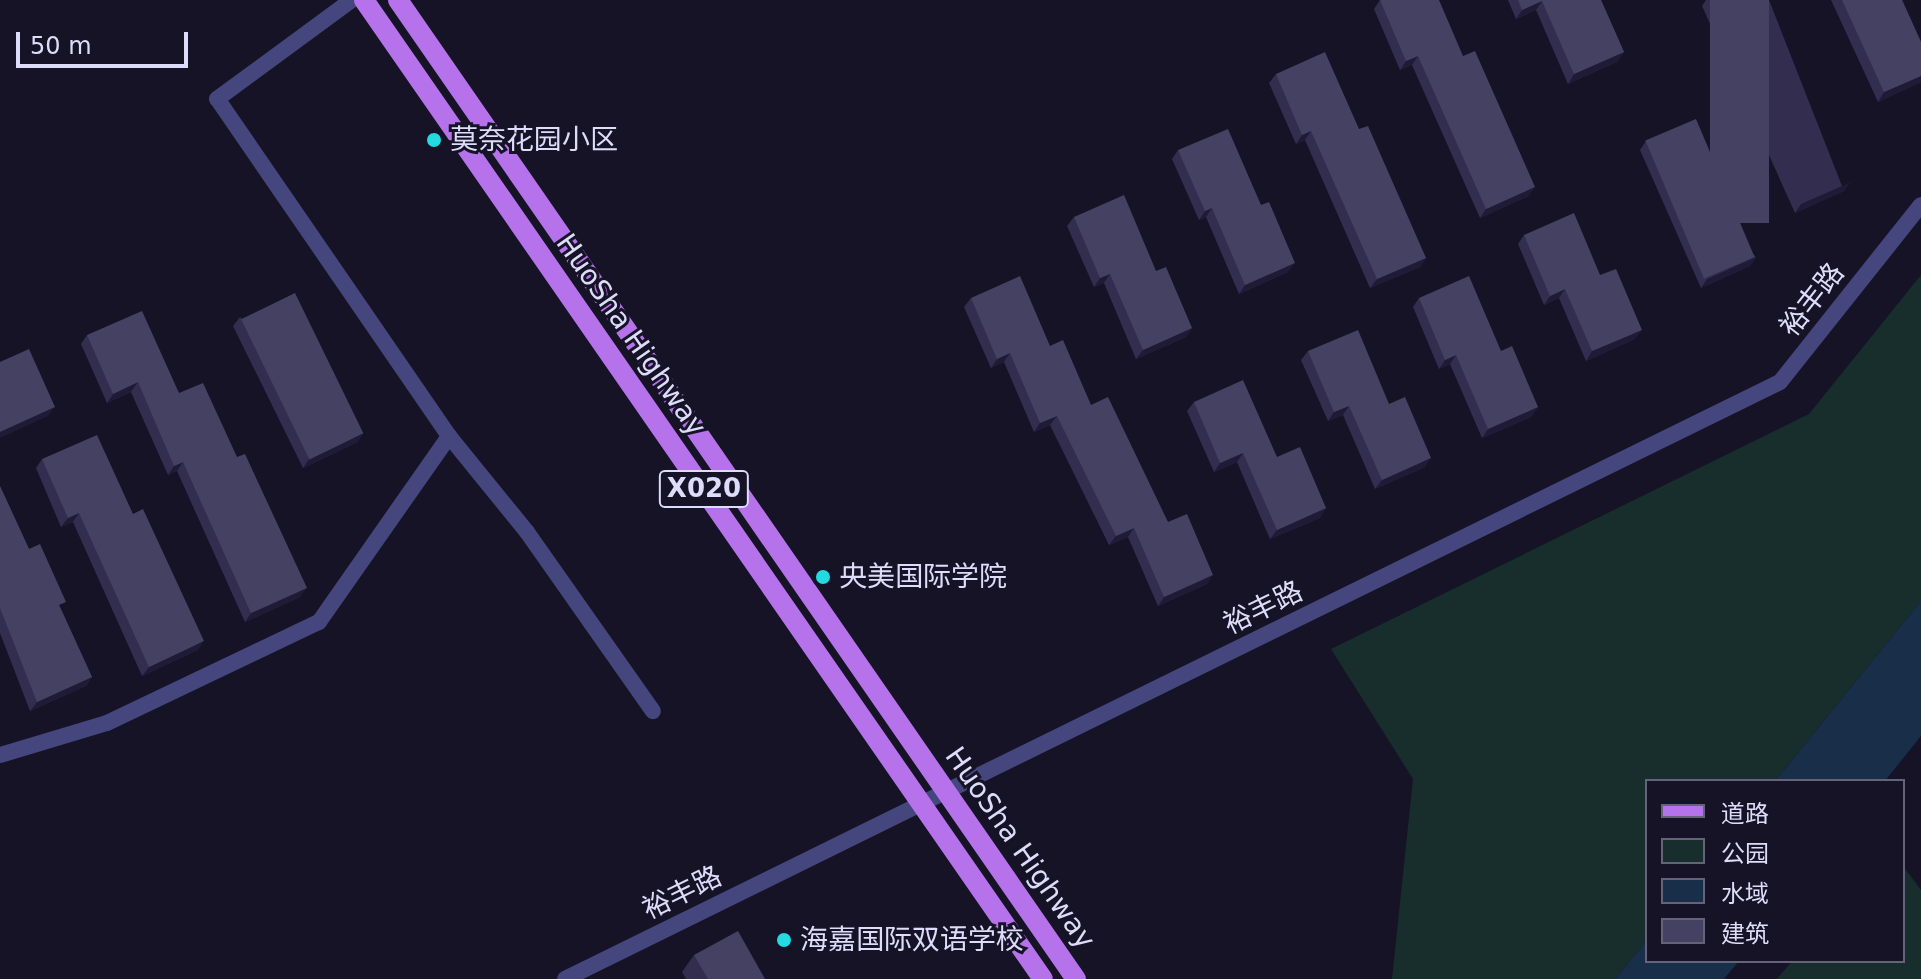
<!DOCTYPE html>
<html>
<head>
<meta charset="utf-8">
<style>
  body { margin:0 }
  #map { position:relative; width:1921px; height:979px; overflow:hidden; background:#151325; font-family:"DejaVu Sans","Noto Sans SC",sans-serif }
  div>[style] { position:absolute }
  .green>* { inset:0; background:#172e2c }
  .water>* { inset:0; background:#182e49 }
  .minor>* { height:16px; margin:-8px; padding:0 8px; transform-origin:8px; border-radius:8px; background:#44467d }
  .tertiary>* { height:16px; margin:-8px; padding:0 8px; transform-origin:8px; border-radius:8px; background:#44467d }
  .primary>* { height:20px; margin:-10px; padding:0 10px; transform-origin:10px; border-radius:10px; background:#b572eb }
  .wall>* { inset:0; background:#332e50 }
  .shaded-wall>* { inset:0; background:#1f1b37 }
  .building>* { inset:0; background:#454162; transform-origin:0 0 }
  .dots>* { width:22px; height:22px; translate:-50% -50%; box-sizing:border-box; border:4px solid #151325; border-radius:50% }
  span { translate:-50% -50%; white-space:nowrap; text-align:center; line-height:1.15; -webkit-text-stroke:6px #151325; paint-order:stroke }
  .shield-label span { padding:2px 6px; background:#151325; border:2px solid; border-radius:6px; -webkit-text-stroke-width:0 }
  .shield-label { font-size:26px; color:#dddcfa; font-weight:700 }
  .poi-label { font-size:28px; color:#dddcfa }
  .left { translate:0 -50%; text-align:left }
  .street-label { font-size:28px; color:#dddcfa }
  .legend { position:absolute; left:1645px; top:779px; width:260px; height:184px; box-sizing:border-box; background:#151325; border:2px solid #65637a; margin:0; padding:10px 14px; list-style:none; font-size:24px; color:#dddcfa }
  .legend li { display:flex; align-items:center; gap:16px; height:40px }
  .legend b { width:40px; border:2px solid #65637a }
  .scale { position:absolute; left:16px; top:32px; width:172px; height:36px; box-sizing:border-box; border:4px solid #dddcfa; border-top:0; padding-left:10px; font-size:24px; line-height:28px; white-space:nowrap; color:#dddcfa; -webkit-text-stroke:6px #151325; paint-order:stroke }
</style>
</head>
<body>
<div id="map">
  <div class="green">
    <i style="clip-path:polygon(1921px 275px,1921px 601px,1775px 781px,1647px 781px,1647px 940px,1615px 979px,1392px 979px,1413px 779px,1331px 649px,1809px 414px)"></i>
    <i style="clip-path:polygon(1903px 866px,1921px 890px,1921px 979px,1777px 979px,1792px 961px,1903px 961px)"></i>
  </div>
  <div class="water">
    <i style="clip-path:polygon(1921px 601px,1921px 736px,1885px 781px,1775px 781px)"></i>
    <i style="clip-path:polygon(1647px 940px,1647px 961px,1739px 961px,1724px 979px,1615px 979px)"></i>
  </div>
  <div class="minor">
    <i style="left:449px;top:436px;width:124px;rotate:50.9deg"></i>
    <i style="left:527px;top:532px;width:219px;rotate:54.9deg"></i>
    <i style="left:0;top:755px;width:112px;rotate:-16.7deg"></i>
    <i style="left:107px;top:723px;width:235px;rotate:-25.5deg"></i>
    <i style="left:319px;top:622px;width:227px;rotate:-55deg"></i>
    <i style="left:449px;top:436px;width:409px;rotate:-124.5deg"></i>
    <i style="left:217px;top:99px;width:167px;rotate:-36.3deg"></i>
    <i style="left:565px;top:979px;width:426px;rotate:-26.2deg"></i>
  </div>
  <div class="tertiary">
    <i style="left:947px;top:791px;width:928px;rotate:-26.15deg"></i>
    <i style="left:1780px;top:382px;width:226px;rotate:-51.5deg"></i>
  </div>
  <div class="primary">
    <i style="left:364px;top:0;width:1191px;rotate:55.26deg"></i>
    <i style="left:398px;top:0;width:1191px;rotate:55.3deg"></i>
  </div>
  <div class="wall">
    <i style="clip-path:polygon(1380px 0,1463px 56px,1529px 196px,1480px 218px,1412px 65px,1400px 70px,1374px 9px)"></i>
    <i style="clip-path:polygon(1508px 0,1601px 0,1624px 52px,1617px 62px,1568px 84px,1536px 10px,1516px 19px)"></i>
    <i style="clip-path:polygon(1706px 0,1769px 0,1844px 191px,1795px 213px,1702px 6px)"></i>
    <i style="clip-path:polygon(1831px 0,1902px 0,1921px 42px,1921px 82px,1878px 102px)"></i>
    <i style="clip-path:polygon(1276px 74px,1359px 129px,1426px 258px,1420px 267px,1370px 288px,1305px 140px,1296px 144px,1269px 83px)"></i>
    <i style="clip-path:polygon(1646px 141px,1756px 257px,1750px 266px,1701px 288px,1640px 150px)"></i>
    <i style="clip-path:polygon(1178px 150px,1288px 272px,1239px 294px,1206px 217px,1199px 220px,1172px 159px)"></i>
    <i style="clip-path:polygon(1074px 217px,1156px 271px,1192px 328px,1186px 337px,1136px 359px,1104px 283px,1094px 287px,1067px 226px)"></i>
    <i style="clip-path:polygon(1524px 235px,1600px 275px,1635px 339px,1586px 361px,1559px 298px,1544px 305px,1518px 244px)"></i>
    <i style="clip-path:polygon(971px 298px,1050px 346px,1091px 405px,1168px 522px,1207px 584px,1158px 606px,1128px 537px,1109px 545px,1050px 425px,1034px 432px,1004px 362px,991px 368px,964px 307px)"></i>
    <i style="clip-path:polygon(1419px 298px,1501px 351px,1538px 407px,1531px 417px,1482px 438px,1450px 364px,1439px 369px,1413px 307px)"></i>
    <i style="clip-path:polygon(240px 317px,358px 442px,303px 468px,233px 326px)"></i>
    <i style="clip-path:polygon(87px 335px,179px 393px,300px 597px,245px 622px,177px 471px,168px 475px,131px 392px,107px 403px,81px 344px)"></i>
    <i style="clip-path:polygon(1308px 351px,1389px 404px,1425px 467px,1375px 489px,1343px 415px,1328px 421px,1301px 360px)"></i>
    <i style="clip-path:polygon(1194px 402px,1277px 457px,1326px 508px,1320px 518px,1270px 539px,1237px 462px,1214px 472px,1187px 411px)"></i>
    <i style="clip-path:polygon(42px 459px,133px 514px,198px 650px,142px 676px,73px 522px,61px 527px,36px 468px)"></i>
    <i style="clip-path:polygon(0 486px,29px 549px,61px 609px,92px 677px,86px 686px,30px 711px,0 633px)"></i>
    <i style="clip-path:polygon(694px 955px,765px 979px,686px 979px,682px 972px)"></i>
  </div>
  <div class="shaded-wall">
    <i style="clip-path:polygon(1542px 1px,1536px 10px,1516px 19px,1522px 10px)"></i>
    <i style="clip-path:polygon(1624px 52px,1617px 62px,1568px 84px,1574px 74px)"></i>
    <i style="clip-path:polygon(1418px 56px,1412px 65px,1400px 70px,1406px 61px)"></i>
    <i style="clip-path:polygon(1921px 76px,1921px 82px,1878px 102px,1884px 92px)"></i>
    <i style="clip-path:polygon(1311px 131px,1305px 140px,1296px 144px,1302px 135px)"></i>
    <i style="clip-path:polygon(1851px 182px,1844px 191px,1795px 213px,1801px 204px)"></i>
    <i style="clip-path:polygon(1535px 187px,1529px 196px,1480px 218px,1486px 209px)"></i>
    <i style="clip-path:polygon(1212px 208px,1206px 217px,1199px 220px,1205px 211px)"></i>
    <i style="clip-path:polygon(1756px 257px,1750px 266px,1701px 288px,1707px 279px)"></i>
    <i style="clip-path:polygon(1426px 258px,1420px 267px,1370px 288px,1377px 279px)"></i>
    <i style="clip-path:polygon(1295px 263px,1288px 272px,1239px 294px,1245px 285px)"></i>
    <i style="clip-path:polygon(1110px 274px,1104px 283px,1094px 287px,1100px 278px)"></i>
    <i style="clip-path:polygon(1565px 289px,1559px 298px,1544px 305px,1550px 296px)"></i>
    <i style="clip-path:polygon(1192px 328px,1186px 337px,1136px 359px,1143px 350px)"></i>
    <i style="clip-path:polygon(1642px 330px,1635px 339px,1586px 361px,1592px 351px)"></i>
    <i style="clip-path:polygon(1010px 353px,1004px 362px,991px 368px,997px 359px)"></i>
    <i style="clip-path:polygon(1456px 355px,1450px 364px,1439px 369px,1445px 360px)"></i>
    <i style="clip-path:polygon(138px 382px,131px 392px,107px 403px,113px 394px)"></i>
    <i style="clip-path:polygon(1349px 406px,1343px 415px,1328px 421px,1334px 412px)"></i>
    <i style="clip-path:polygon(55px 407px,48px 416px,0 438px,0 432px)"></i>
    <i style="clip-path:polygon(1538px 407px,1531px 417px,1482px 438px,1488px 429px)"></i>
    <i style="clip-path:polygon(1057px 416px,1050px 425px,1034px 432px,1040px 423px)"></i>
    <i style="clip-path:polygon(364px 433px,358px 442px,303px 468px,309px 459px)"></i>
    <i style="clip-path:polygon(1243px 453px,1237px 462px,1214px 472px,1220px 463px)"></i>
    <i style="clip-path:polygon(1431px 458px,1425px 467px,1375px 489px,1382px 480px)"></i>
    <i style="clip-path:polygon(183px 462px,177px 471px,168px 475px,174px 466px)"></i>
    <i style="clip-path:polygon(1326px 508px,1320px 518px,1270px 539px,1277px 530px)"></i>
    <i style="clip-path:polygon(79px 513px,73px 522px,61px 527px,68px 518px)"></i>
    <i style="clip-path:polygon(1134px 528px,1128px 537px,1109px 545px,1116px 536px)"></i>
    <i style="clip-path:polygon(1213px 575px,1207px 584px,1158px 606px,1164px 597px)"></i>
    <i style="clip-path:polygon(307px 588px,300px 597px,245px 622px,251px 613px)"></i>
    <i style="clip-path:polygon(204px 641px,198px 650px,142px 676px,149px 667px)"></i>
    <i style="clip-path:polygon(92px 677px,86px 686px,30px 711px,37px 702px)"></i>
  </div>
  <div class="building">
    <i style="clip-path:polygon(1380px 0,1439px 0,1463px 56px,1475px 51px,1535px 187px,1486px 209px,1418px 56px,1406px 61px)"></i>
    <i style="clip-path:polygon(1518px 0,1601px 0,1624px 52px,1574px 74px,1542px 1px,1522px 10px)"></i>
    <i style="left:1710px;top:0;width:59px;height:223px"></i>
    <i style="clip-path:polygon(1842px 0,1902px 0,1921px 42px,1921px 76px,1884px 92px)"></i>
    <i style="clip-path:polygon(1325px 52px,1359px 129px,1368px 126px,1426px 258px,1377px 279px,1311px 131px,1302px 135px,1276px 74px)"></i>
    <i style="left:1696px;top:119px;width:150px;height:55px;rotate:67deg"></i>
    <i style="clip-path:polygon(1228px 129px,1261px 205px,1269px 202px,1295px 263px,1245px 285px,1212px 208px,1205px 211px,1178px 150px)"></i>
    <i style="clip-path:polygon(1124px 195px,1156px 271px,1166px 267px,1192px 328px,1143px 350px,1110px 274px,1100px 278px,1074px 217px)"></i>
    <i style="clip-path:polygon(1574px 213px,1600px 275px,1616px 269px,1642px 330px,1592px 351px,1565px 289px,1550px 296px,1524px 235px)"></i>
    <i style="clip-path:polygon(1020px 276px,1050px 346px,1063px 340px,1091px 405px,1108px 397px,1168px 522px,1187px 514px,1213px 575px,1164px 597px,1134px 528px,1116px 536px,1057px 416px,1040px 423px,1010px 353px,997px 359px,971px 298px)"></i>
    <i style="clip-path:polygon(1469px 276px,1501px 351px,1512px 346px,1538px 407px,1488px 429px,1456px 355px,1445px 360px,1419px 298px)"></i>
    <i style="left:295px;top:293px;width:156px;height:60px;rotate:64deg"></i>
    <i style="clip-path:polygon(142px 311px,179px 393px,203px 383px,237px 457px,245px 454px,307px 588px,251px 613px,183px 462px,174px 466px,138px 382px,113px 394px,87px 335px)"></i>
    <i style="clip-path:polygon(1358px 330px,1389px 404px,1405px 397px,1431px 458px,1382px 480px,1349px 406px,1334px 412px,1308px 351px)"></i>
    <i style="clip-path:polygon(29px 349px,55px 407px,0 432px,0 362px)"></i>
    <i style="clip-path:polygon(1243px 380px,1277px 457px,1300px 447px,1326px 508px,1277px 530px,1243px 453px,1220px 463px,1194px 402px)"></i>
    <i style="clip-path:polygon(97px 435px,133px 514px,143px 509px,204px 641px,149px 667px,79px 513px,68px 518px,42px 459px)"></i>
    <i style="clip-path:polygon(0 486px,29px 549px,40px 544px,66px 602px,59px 605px,92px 677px,37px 702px,0 608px)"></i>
    <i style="clip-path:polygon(738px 931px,765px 979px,708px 979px,694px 955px)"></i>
  </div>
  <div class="dots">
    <i style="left:434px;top:140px;background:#22dae0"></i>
    <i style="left:823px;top:577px;background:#22dae0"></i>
    <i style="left:784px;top:940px;background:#22dae0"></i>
  </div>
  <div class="shield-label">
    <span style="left:704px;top:489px">X020</span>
  </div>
  <div class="poi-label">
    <span class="left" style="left:450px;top:140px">莫奈花园小区</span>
    <span class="left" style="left:839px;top:577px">央美国际学院</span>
    <span class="left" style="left:800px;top:940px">海嘉国际双语学校</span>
  </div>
  <div class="street-label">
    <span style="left:1812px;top:300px;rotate:-52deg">裕丰路</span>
    <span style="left:631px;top:335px;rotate:55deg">HuoSha Highway</span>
    <span style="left:1263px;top:608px;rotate:-26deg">裕丰路</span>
    <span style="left:1020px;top:848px;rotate:55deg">HuoSha Highway</span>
    <span style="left:682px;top:893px;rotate:-26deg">裕丰路</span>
  </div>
  <ul class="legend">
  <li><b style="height:10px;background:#b572eb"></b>道路</li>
  <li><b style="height:22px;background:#172e2c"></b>公园</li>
  <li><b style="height:22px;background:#182e49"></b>水域</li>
  <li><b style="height:22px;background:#454162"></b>建筑</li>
  </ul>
  <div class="scale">50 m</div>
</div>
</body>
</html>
